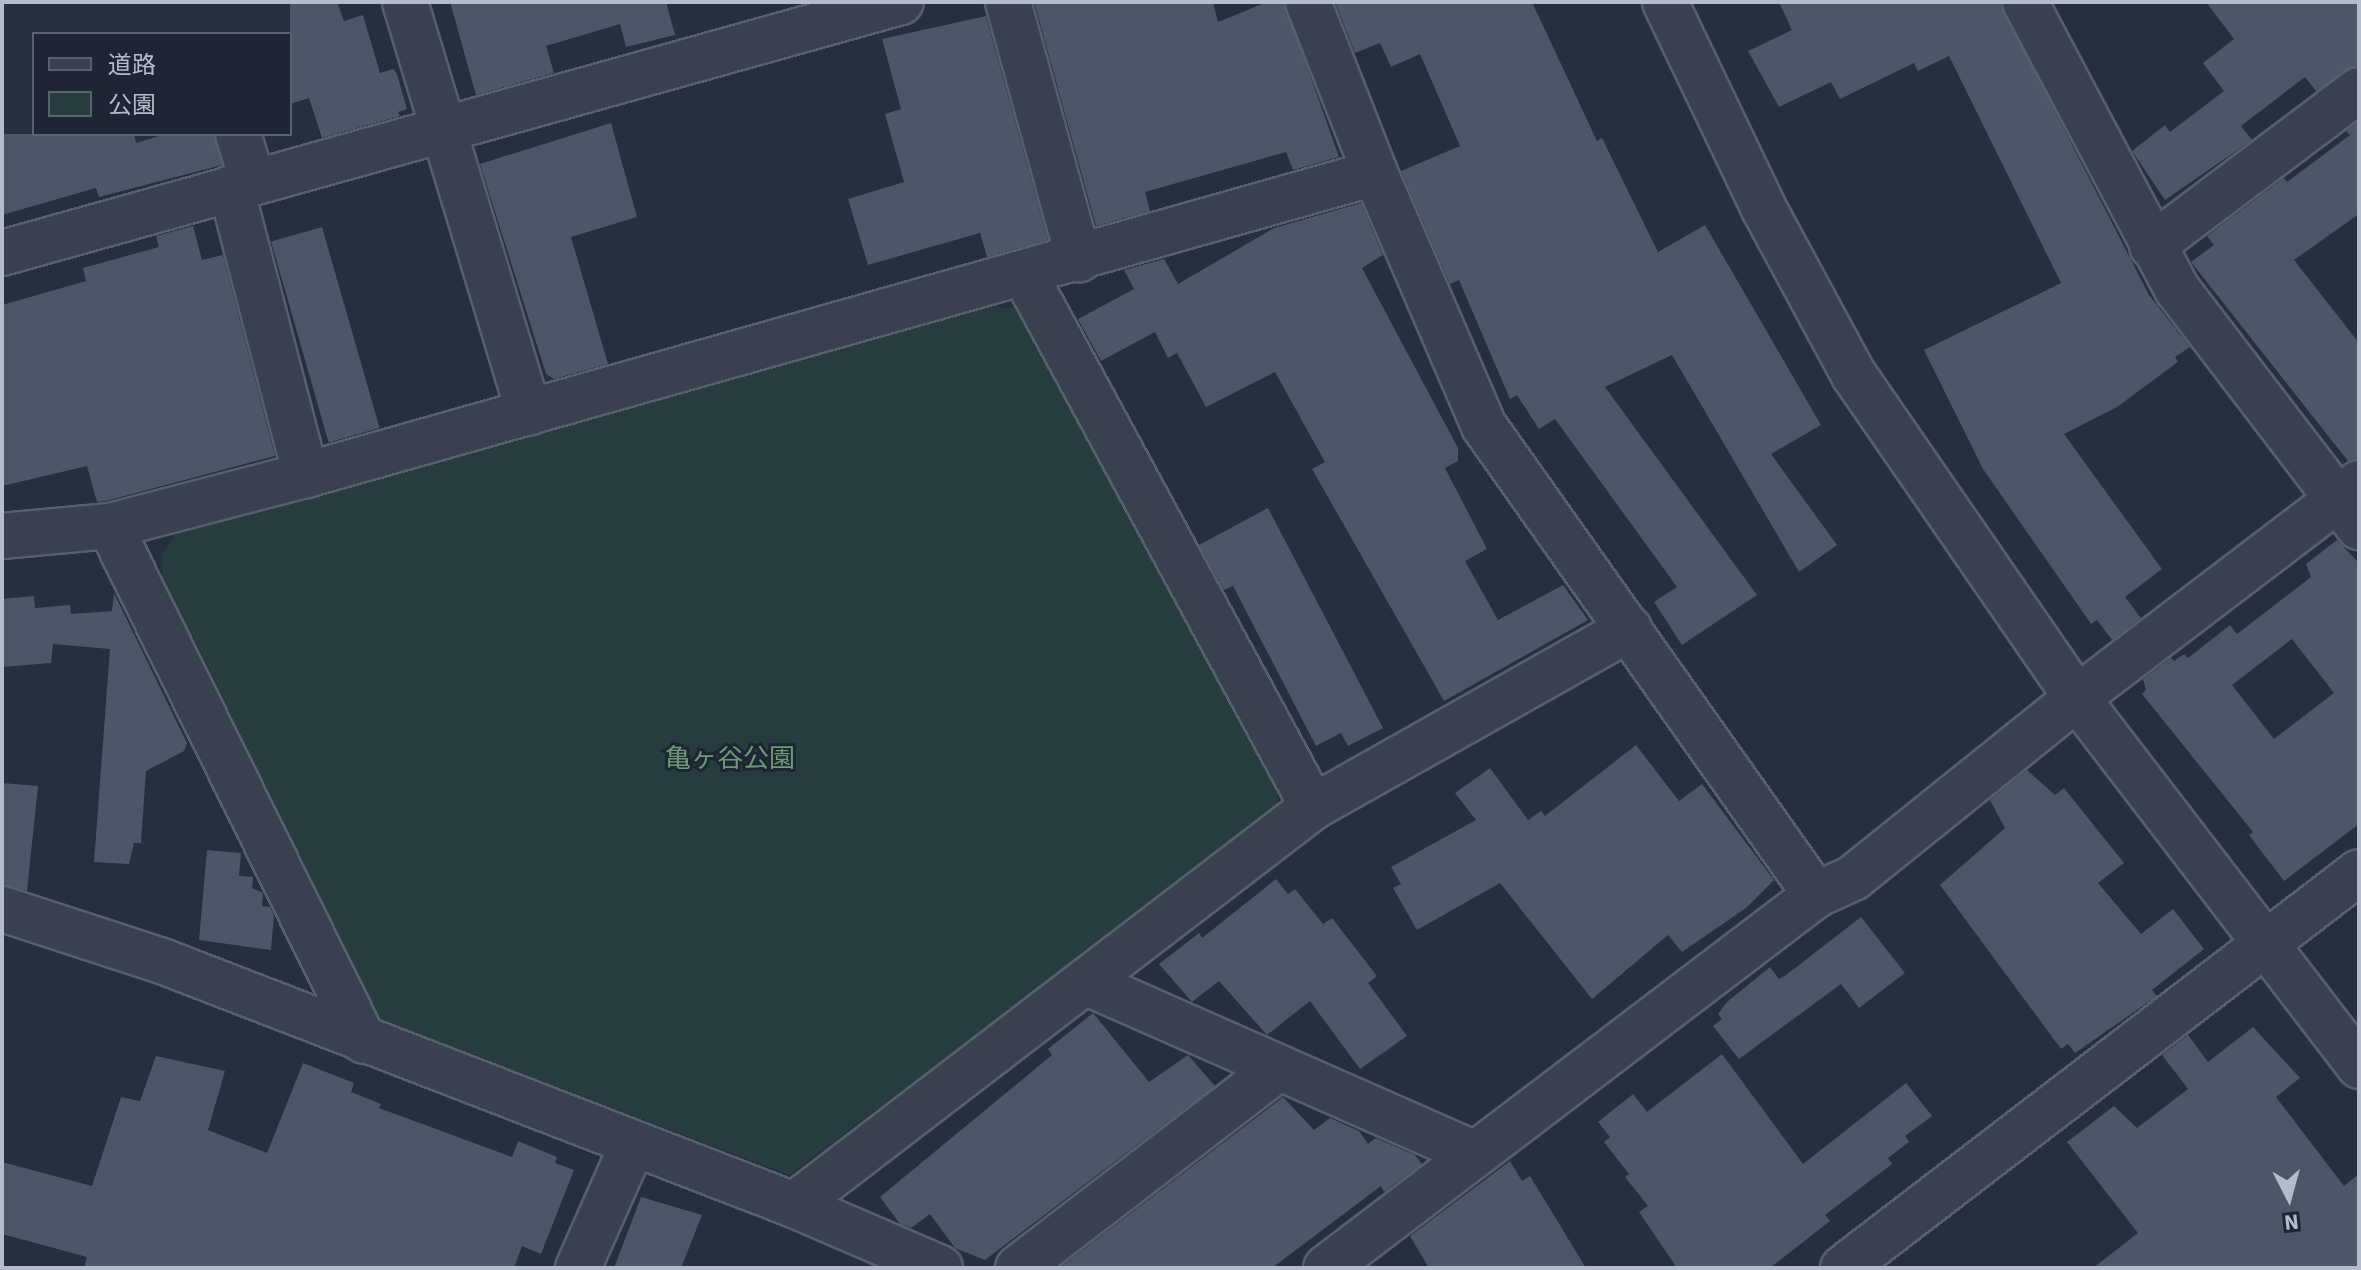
<!DOCTYPE html>
<html>
<head>
<meta charset="utf-8">
<style>
  body { margin:0 }
  #map { position:relative; width:2361px; height:1270px; overflow:hidden; background:#252f3e; font-family:"Source Sans 3","Noto Sans JP",sans-serif }
  div>[style] { position:absolute }
  .green>* { inset:0; background:#273c3f }
  .building>* { inset:0; background:#4b5666; transform-origin:0 0 }
  .roads { filter:drop-shadow(2px 0 #575f6c) drop-shadow(-2px 0 #575f6c) drop-shadow(0 2px #575f6c) drop-shadow(0 -2px #575f6c) }
  .minor>* { height:44px; margin:-22px; padding:0 22px; transform-origin:22px; border-radius:22px; background:#39414e }
  span { translate:-50% -50%; white-space:nowrap; text-align:center; line-height:1.15; -webkit-text-stroke:6px #1e2633; paint-order:stroke }
  .park-label { font-size:26px; color:#6d9978 }
  .frame { position:absolute; inset:0; border:4px solid #b5bcc9; pointer-events:none }
  .legend { position:absolute; left:32px; top:32px; width:260px; height:104px; box-sizing:border-box; background:#1e2633; border:2px solid #5a626f; margin:0; padding:10px 14px; list-style:none; font-size:24px; color:#b5bcc9 }
  .legend li { display:flex; align-items:center; gap:16px; height:40px }
  .legend b { width:40px; border:2px solid #5a626f }
  .north { position:absolute; left:2249px; top:1158px; width:80px; height:80px; -webkit-text-stroke:6px #1e2633; paint-order:stroke; rotate:174deg; font-size:22px; font-weight:700; line-height:32px; text-align:center; color:#b5bcc9 }
  .north::after { content:''; display:block; margin:auto; width:28px; height:36px; background:#b5bcc9; clip-path:polygon(50% 0,100% 100%,50% 72%,0 100%) }
</style>
</head>
<body>
<div id="map">
  <div class="green">
    <i style="clip-path:polygon(991px 307px,1019px 308px,1277px 779px,1278px 809px,789px 1175px,377px 1019px,162px 593px,162px 555px,179px 527px)"></i>
  </div>
  <div class="building">
    <i style="clip-path:polygon(290px 2px,337px 2px,344px 21px,363px 15px,380px 73px,393px 69px,397px 74px,407px 109px,398px 112px,400px 116px,322px 138px,309px 98px,290px 104px)"></i>
    <i style="clip-path:polygon(450px 2px,666px 2px,675px 35px,626px 47px,620px 24px,546px 46px,554px 73px,476px 95px)"></i>
    <i style="clip-path:polygon(1034px 2px,1213px 2px,1218px 22px,1267px 2px,1284px 2px,1339px 157px,1293px 170px,1286px 152px,1145px 192px,1150px 211px,1096px 226px)"></i>
    <i style="clip-path:polygon(1335px 2px,1532px 2px,1597px 141px,1602px 138px,1658px 252px,1705px 225px,1821px 425px,1771px 454px,1837px 545px,1799px 572px,1672px 355px,1605px 387px,1757px 595px,1682px 645px,1654px 602px,1677px 587px,1555px 419px,1539px 429px,1517px 395px,1510px 399px,1459px 280px,1450px 284px,1401px 171px,1460px 146px,1420px 54px,1391px 67px,1380px 43px,1355px 53px)"></i>
    <i style="clip-path:polygon(1779px 2px,1999px 2px,2149px 295px,2190px 347px,2175px 357px,2178px 362px,2117px 407px,2064px 434px,2162px 569px,2125px 597px,2141px 618px,2112px 640px,2097px 620px,2091px 624px,1983px 469px,1924px 350px,2061px 283px,1949px 56px,1918px 71px,1914px 63px,1840px 99px,1831px 82px,1779px 107px,1748px 51px,1792px 30px)"></i>
    <i style="clip-path:polygon(2206px 2px,2359px 2px,2359px 66px,2316px 91px,2305px 77px,2241px 126px,2252px 140px,2165px 200px,2132px 151px,2165px 125px,2170px 132px,2224px 91px,2203px 63px,2234px 39px)"></i>
    <i style="clip-path:polygon(986px 16px,1048px 240px,987px 257px,980px 233px,868px 265px,848px 199px,904px 182px,885px 114px,901px 109px,882px 39px)"></i>
    <i style="clip-path:polygon(2359px 121px,2359px 214px,2294px 260px,2359px 343px,2359px 459px,2348px 461px,2191px 262px,2214px 245px,2207px 236px,2284px 178px,2287px 182px,2350px 135px,2346px 131px)"></i>
    <i style="clip-path:polygon(611px 123px,637px 217px,571px 237px,608px 364px,554px 379px,546px 374px,480px 164px)"></i>
    <i style="clip-path:polygon(2px 134px,134px 134px,136px 143px,166px 134px,214px 134px,222px 165px,99px 197px,96px 188px,2px 215px)"></i>
    <i style="clip-path:polygon(1361px 203px,1383px 255px,1362px 268px,1458px 448px,1458px 461px,1445px 468px,1487px 549px,1465px 561px,1498px 620px,1563px 585px,1588px 620px,1444px 701px,1312px 469px,1325px 462px,1275px 372px,1206px 407px,1177px 353px,1168px 358px,1155px 332px,1101px 361px,1078px 319px,1134px 289px,1124px 270px,1164px 259px,1178px 284px,1274px 228px)"></i>
    <i style="clip-path:polygon(193px 226px,202px 260px,223px 255px,275px 456px,106px 501px,97px 502px,87px 466px,2px 486px,2px 305px,86px 281px,83px 268px,159px 247px,156px 236px)"></i>
    <i style="left:322px;top:227px;width:209px;height:53px;rotate:74deg"></i>
    <i style="clip-path:polygon(1268px 508px,1383px 728px,1348px 746px,1341px 733px,1316px 746px,1233px 586px,1224px 590px,1199px 545px)"></i>
    <i style="clip-path:polygon(evenodd,2337px 540px,2359px 563px,2359px 824px,2284px 881px,2249px 835px,2253px 832px,2142px 694px,2146px 690px,2143px 679px,2171px 658px,2174px 661px,2184px 654px,2188px 658px,2230px 625px,2237px 634px,2311px 577px,2306px 564px,2337px 540px,2292px 639px,2334px 693px,2274px 739px,2232px 685px,2292px 639px)"></i>
    <i style="clip-path:polygon(114px 593px,187px 743px,184px 751px,146px 771px,141px 843px,134px 843px,129px 864px,94px 862px,110px 649px,53px 644px,51px 663px,2px 667px,2px 599px,34px 596px,35px 608px,70px 605px,71px 614px,112px 611px)"></i>
    <i style="clip-path:polygon(1636px 745px,1679px 801px,1702px 784px,1774px 880px,1746px 908px,1682px 952px,1668px 935px,1592px 999px,1500px 883px,1417px 930px,1393px 888px,1401px 884px,1391px 867px,1476px 820px,1455px 793px,1490px 768px,1528px 820px,1541px 811px,1545px 816px)"></i>
    <i style="clip-path:polygon(2027px 770px,2055px 795px,2064px 788px,2124px 863px,2098px 883px,2141px 934px,2173px 909px,2204px 949px,2152px 990px,2157px 996px,2075px 1053px,2068px 1044px,2061px 1049px,1940px 885px,2005px 828px,1990px 800px)"></i>
    <i style="clip-path:polygon(2px 783px,38px 786px,27px 891px,2px 885px)"></i>
    <i style="clip-path:polygon(207px 850px,241px 853px,239px 876px,253px 877px,252px 888px,263px 893px,262px 906px,270px 907px,274px 915px,271px 950px,199px 940px)"></i>
    <i style="clip-path:polygon(1276px 879px,1288px 894px,1295px 889px,1323px 924px,1332px 918px,1377px 976px,1368px 983px,1407px 1036px,1360px 1069px,1310px 1001px,1267px 1035px,1219px 981px,1192px 1002px,1159px 964px,1199px 933px,1202px 938px)"></i>
    <i style="clip-path:polygon(1861px 917px,1905px 973px,1859px 1008px,1841px 984px,1739px 1059px,1713px 1026px,1722px 1019px,1718px 1014px,1727px 1002px,1770px 967px,1779px 979px,1786px 975px)"></i>
    <i style="clip-path:polygon(1093px 1013px,1149px 1082px,1188px 1055px,1215px 1086px,985px 1260px,955px 1248px,930px 1214px,911px 1228px,900px 1224px,880px 1197px,1052px 1055px,1048px 1049px)"></i>
    <i style="clip-path:polygon(2253px 1027px,2300px 1078px,2276px 1097px,2344px 1186px,2359px 1174px,2359px 1268px,2093px 1268px,2138px 1233px,2067px 1142px,2114px 1106px,2137px 1128px,2188px 1089px,2162px 1055px,2188px 1035px,2208px 1062px)"></i>
    <i style="clip-path:polygon(1722px 1054px,1803px 1164px,1906px 1083px,1932px 1116px,1905px 1136px,1909px 1142px,1888px 1158px,1892px 1164px,1825px 1215px,1830px 1221px,1770px 1268px,1677px 1268px,1639px 1212px,1648px 1206px,1625px 1177px,1629px 1174px,1604px 1142px,1610px 1137px,1598px 1122px,1633px 1094px,1647px 1112px)"></i>
    <i style="clip-path:polygon(156px 1056px,225px 1071px,208px 1130px,267px 1153px,303px 1063px,354px 1083px,351px 1092px,381px 1104px,379px 1108px,512px 1157px,518px 1141px,557px 1157px,555px 1163px,574px 1170px,541px 1254px,522px 1246px,514px 1268px,84px 1268px,87px 1257px,2px 1234px,2px 1162px,92px 1186px,121px 1097px,140px 1101px)"></i>
    <i style="clip-path:polygon(1283px 1097px,1314px 1130px,1330px 1118px,1359px 1131px,1368px 1144px,1376px 1138px,1415px 1155px,1422px 1164px,1384px 1192px,1381px 1186px,1272px 1268px,1059px 1268px)"></i>
    <i style="clip-path:polygon(1510px 1161px,1522px 1181px,1530px 1176px,1586px 1268px,1429px 1268px,1410px 1236px)"></i>
    <i style="clip-path:polygon(641px 1197px,702px 1215px,681px 1268px,614px 1268px)"></i>
  </div>
  <div class="roads">
    <div class="minor">
      <i style="left:405px;top:2px;width:429px;rotate:73.2deg"></i>
      <i style="left:1008px;top:2px;width:267px;rotate:74.6deg"></i>
      <i style="left:1308px;top:2px;width:184px;rotate:68.6deg"></i>
      <i style="left:1375px;top:173px;width:275px;rotate:66.7deg"></i>
      <i style="left:1484px;top:426px;width:575px;rotate:54.71deg"></i>
      <i style="left:1665px;top:2px;width:227px;rotate:64.4deg"></i>
      <i style="left:1763px;top:207px;width:191px;rotate:61.6deg"></i>
      <i style="left:1854px;top:375px;width:393px;rotate:55.4deg"></i>
      <i style="left:2077px;top:698px;width:464px;rotate:52.5deg"></i>
      <i style="left:2025px;top:2px;width:325px;rotate:62.1deg"></i>
      <i style="left:2177px;top:289px;width:300px;rotate:52.6deg"></i>
      <i style="left:238px;top:134px;width:50px;rotate:72.6deg"></i>
      <i style="left:231px;top:188px;width:297px;rotate:75.4deg"></i>
      <i style="left:2152px;top:246px;width:259px;rotate:-37deg"></i>
      <i style="left:2px;top:253px;width:933px;rotate:-15.6deg"></i>
      <i style="left:1025px;top:275px;width:605px;rotate:61.57deg"></i>
      <i style="left:110px;top:526px;width:574px;rotate:63.75deg"></i>
      <i style="left:2px;top:536px;width:108px;rotate:-5.3deg"></i>
      <i style="left:110px;top:526px;width:203px;rotate:-14.6deg"></i>
      <i style="left:306px;top:475px;width:1111px;rotate:-15.78deg"></i>
      <i style="left:2px;top:909px;width:168px;rotate:18deg"></i>
      <i style="left:162px;top:961px;width:677px;rotate:21.11deg"></i>
      <i style="left:794px;top:1205px;width:159px;rotate:23.3deg"></i>
      <i style="left:1085px;top:982px;width:423px;rotate:23.8deg"></i>
      <i style="left:794px;top:1205px;width:654px;rotate:-37.48deg"></i>
      <i style="left:1313px;top:807px;width:363px;rotate:-29.4deg"></i>
      <i style="left:578px;top:1268px;width:136px;rotate:-66.1deg"></i>
      <i style="left:1018px;top:1268px;width:329px;rotate:-37.5deg"></i>
      <i style="left:1326px;top:1268px;width:616px;rotate:-37.28deg"></i>
      <i style="left:1816px;top:895px;width:41px;rotate:-24.7deg"></i>
      <i style="left:1853px;top:878px;width:287px;rotate:-38.8deg"></i>
      <i style="left:2077px;top:698px;width:355px;rotate:-37.3deg"></i>
      <i style="left:1843px;top:1268px;width:650px;rotate:-37.5deg"></i>
    </div>
  </div>
  <div class="park-label">
    <span style="left:730px;top:759px">亀ヶ谷公園</span>
  </div>
  <div class="frame"></div>
  <ul class="legend">
  <li><b style="height:10px;background:#39414e"></b>道路</li>
  <li><b style="height:22px;background:#273c3f"></b>公園</li>
  </ul>
  <div class="north">N</div>
</div>
</body>
</html>
